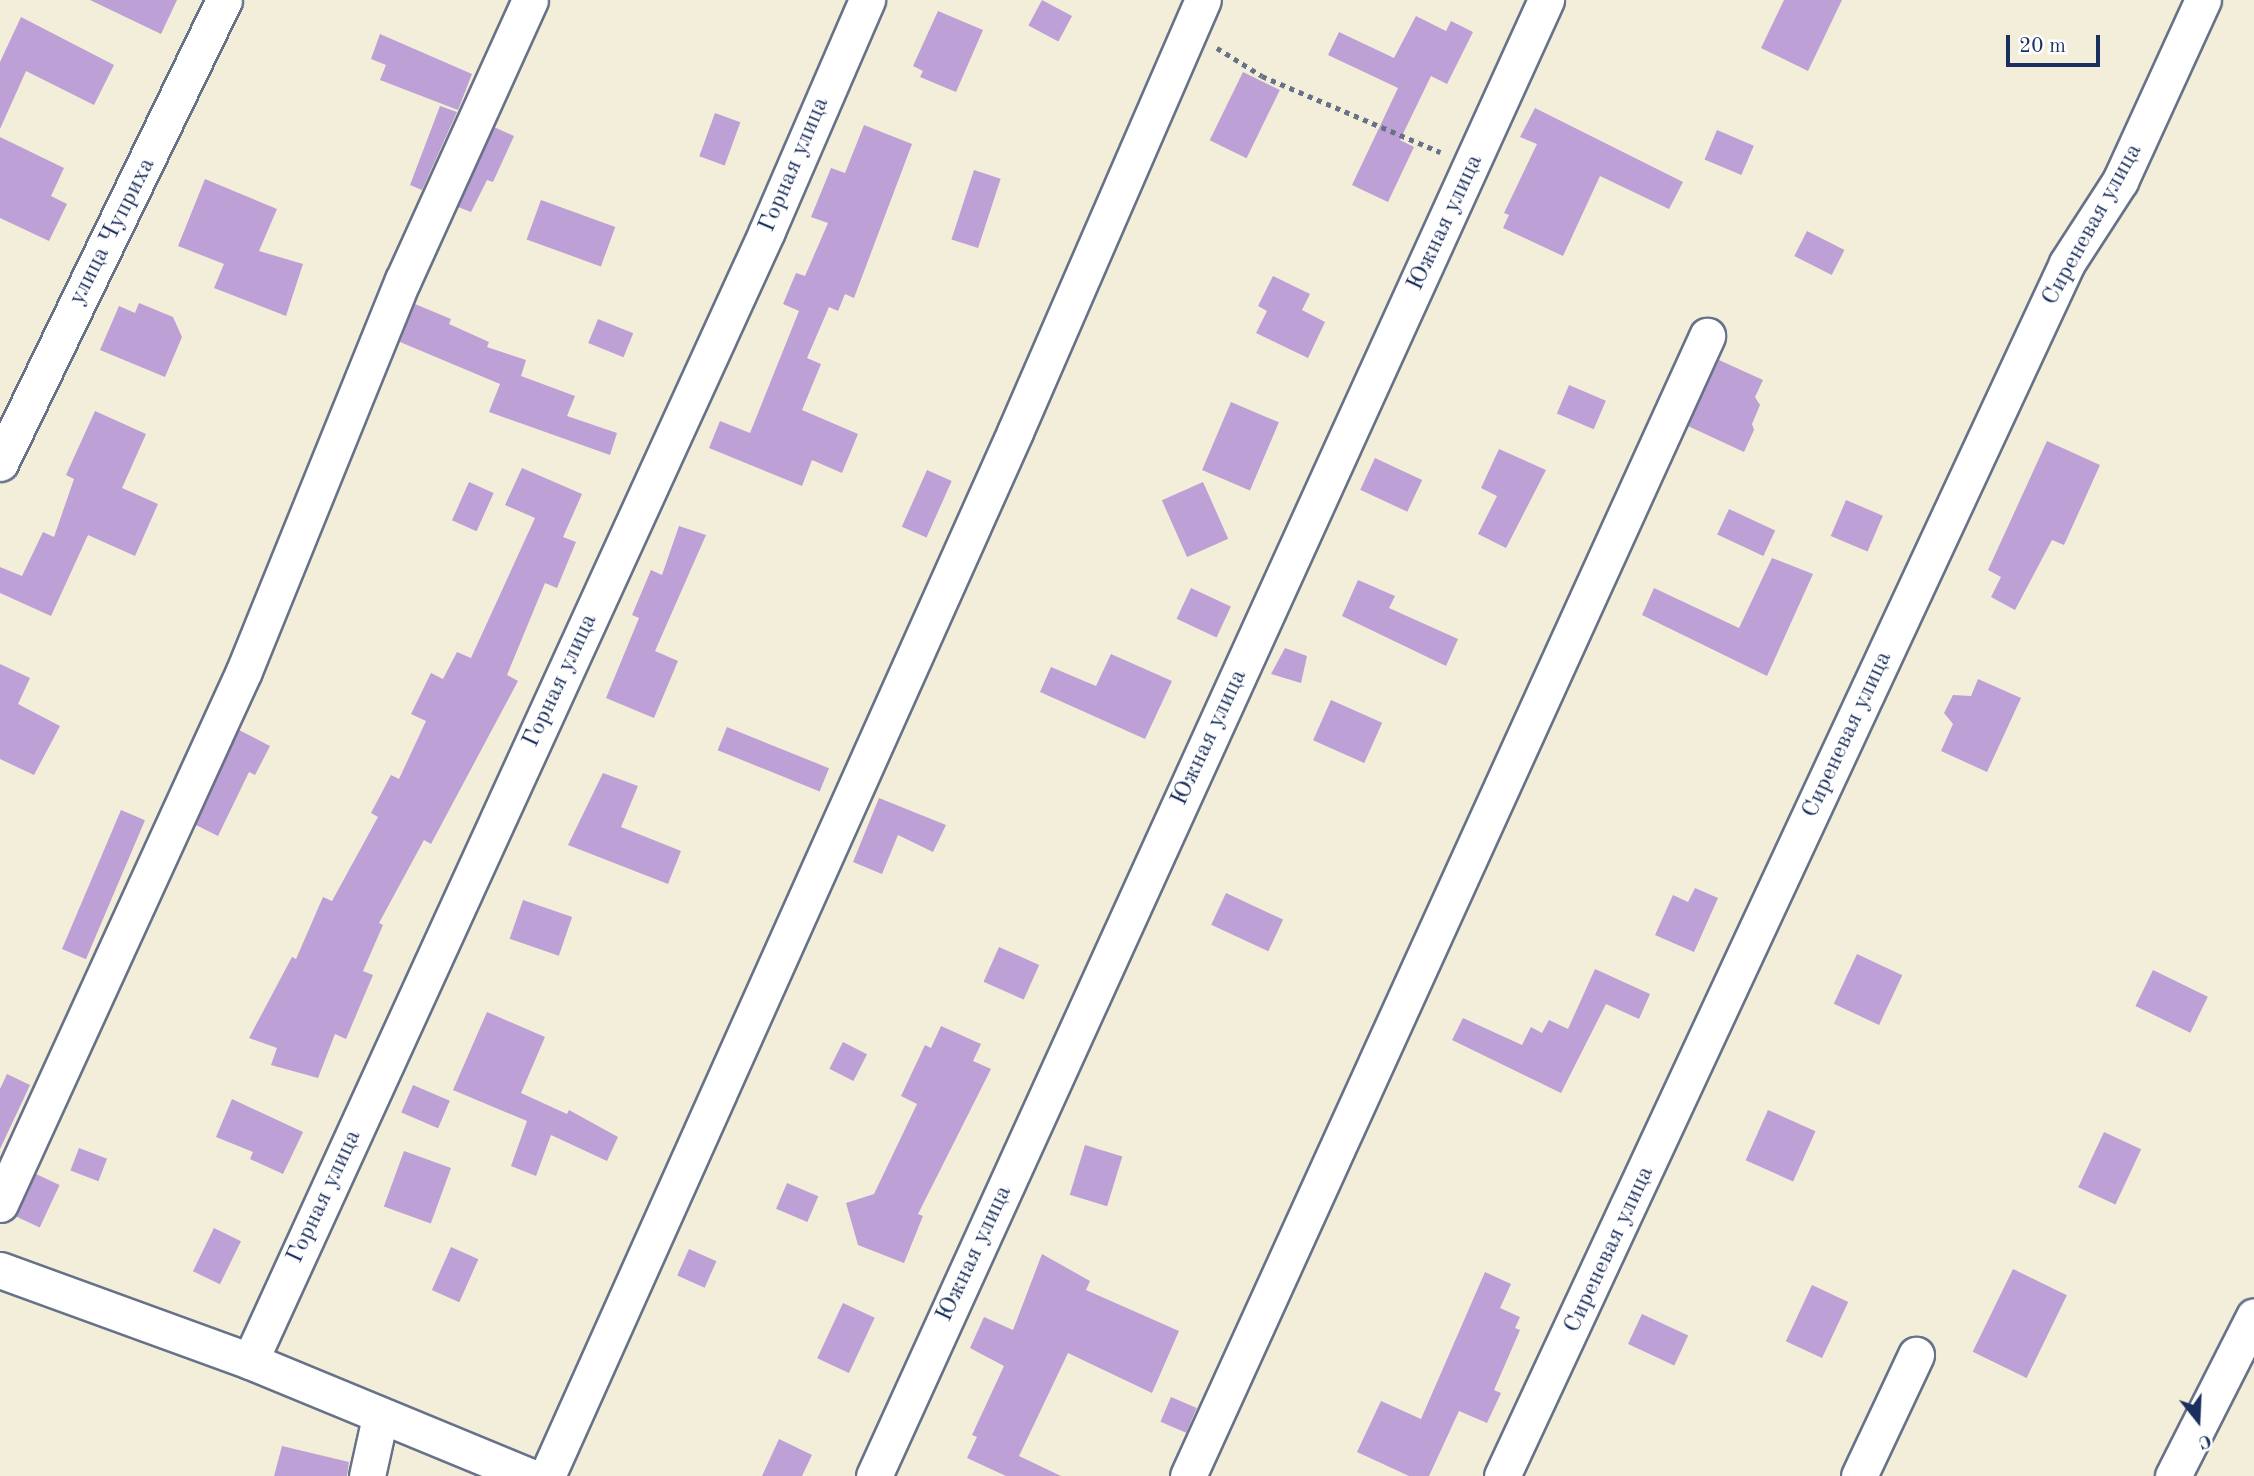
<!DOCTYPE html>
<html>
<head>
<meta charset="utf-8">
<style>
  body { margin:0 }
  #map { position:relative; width:2254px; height:1476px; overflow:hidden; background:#f3eeda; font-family:"Old Standard TT",serif }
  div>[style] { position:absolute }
  .building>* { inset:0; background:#bda0d5; transform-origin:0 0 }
  .path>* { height:4.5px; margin-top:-2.25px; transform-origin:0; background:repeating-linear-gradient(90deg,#677289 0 5px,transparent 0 10px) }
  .roads { filter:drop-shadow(2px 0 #677289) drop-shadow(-2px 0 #677289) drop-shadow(0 2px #677289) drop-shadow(0 -2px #677289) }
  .minor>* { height:35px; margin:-17.5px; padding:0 17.5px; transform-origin:17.5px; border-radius:17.5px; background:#fff }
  span { translate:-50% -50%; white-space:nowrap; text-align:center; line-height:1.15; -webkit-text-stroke:6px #fff; paint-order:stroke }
  .street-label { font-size:24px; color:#1b2f5e }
  .north { position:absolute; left:2163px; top:1385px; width:70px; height:70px; -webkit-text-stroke:5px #fff; paint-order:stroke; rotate:162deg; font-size:19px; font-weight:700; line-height:28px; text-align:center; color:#1b2f5e }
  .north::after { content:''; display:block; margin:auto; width:24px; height:32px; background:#1b2f5e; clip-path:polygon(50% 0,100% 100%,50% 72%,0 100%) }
  .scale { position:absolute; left:2006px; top:35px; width:94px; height:32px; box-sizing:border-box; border:4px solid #1b2f5e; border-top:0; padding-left:9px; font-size:21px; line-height:24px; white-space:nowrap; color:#1b2f5e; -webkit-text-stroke:5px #fff; paint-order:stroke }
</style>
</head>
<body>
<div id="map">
  <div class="building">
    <i style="clip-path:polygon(90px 0,177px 0,161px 34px)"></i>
    <i style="left:1042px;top:0;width:34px;height:29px;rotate:28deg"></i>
    <i style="clip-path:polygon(1784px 0,1842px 0,1808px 71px,1761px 48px)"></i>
    <i style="clip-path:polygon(938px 11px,983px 30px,956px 92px,920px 77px,923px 71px,913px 66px)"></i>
    <i style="clip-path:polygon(1416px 16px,1446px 31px,1451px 21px,1473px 32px,1447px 84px,1431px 76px,1400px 140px,1414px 147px,1388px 202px,1352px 185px,1398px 88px,1328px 55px,1339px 32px,1394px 58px)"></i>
    <i style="clip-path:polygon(21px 17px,114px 65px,94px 105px,26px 71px,0 129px,0 62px)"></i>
    <i style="clip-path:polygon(380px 34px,472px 74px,458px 110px,380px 80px,386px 65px,371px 59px)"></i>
    <i style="left:1243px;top:72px;width:41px;height:76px;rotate:26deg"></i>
    <i style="clip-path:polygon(440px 106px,457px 112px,422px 190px,410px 185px)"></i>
    <i style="clip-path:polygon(1535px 108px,1683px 182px,1669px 209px,1600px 176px,1563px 256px,1503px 228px,1509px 215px,1504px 213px,1537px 144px,1520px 137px)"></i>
    <i style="left:715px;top:113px;width:27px;height:46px;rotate:20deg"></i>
    <i style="clip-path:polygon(864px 125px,912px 144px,854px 298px,845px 294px,838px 311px,829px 307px,807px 358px,821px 364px,802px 410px,858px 434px,842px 473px,812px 460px,802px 486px,709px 448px,720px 421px,750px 433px,799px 311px,783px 304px,796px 273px,805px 276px,828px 223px,811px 217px,831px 168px,845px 173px)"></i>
    <i style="clip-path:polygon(494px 127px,514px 136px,493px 182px,487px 180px,471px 212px,458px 207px)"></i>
    <i style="left:1717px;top:130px;width:40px;height:32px;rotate:23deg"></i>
    <i style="clip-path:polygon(0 137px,64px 168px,51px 196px,67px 204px,49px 241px,0 218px)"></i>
    <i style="left:974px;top:170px;width:28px;height:73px;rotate:18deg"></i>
    <i style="clip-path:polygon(205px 179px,277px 209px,259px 251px,303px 264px,286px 316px,214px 288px,224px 264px,178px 246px)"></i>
    <i style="left:541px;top:200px;width:79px;height:42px;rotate:20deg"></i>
    <i style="left:1807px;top:231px;width:42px;height:28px;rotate:27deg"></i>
    <i style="clip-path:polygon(1273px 276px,1310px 294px,1302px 310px,1325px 322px,1308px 358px,1256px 333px,1267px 311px,1258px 306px)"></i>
    <i style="clip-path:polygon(139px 303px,173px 317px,182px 337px,165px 377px,100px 350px,119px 306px,135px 313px)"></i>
    <i style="clip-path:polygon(415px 304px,451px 319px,449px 324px,489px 342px,487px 347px,526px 360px,521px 376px,575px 396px,567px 416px,617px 433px,610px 455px,489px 412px,500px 384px,400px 342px)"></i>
    <i style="left:598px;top:319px;width:38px;height:26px;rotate:22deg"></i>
    <i style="clip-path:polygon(1719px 360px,1763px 380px,1755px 397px,1760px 405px,1752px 424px,1754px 430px,1744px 452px,1688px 426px)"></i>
    <i style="left:1569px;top:385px;width:40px;height:31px;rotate:23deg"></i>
    <i style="left:1231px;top:402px;width:52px;height:74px;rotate:23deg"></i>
    <i style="clip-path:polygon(95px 411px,146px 434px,122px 488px,158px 504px,135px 556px,88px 535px,51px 616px,0 593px,0 567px,22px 576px,43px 532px,54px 537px,74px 479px,66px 475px)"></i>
    <i style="clip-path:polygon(2047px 441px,2100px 465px,2064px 545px,2052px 540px,2015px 610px,1991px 597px,2001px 577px,1988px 570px)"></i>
    <i style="clip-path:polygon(1499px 449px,1546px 470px,1506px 548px,1478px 534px,1497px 496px,1481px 488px)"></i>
    <i style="left:1375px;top:458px;width:52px;height:35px;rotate:25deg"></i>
    <i style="clip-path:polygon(522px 468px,582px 494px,563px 537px,576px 542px,557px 588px,545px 583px,507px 675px,518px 681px,431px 844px,424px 840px,379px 923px,383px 925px,363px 971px,373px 975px,346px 1039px,335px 1034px,318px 1078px,271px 1065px,277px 1048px,249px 1038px,292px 957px,296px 959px,323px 897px,332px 901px,378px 817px,371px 813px,391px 775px,399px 779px,426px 721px,411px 714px,431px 673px,443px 679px,457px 652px,471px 658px,535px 518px,505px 505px)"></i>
    <i style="left:927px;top:470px;width:27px;height:62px;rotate:24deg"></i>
    <i style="left:469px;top:482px;width:27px;height:42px;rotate:24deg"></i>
    <i style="left:1203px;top:482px;width:62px;height:45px;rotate:66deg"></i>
    <i style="left:1846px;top:500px;width:40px;height:39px;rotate:23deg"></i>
    <i style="left:1729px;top:509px;width:51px;height:28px;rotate:25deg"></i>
    <i style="clip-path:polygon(679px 526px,706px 535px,655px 651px,678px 661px,654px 718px,606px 698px,639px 618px,632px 615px,651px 570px,662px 575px)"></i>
    <i style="clip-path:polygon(1772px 558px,1813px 574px,1767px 676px,1642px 615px,1654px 588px,1739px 628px)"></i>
    <i style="clip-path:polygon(1358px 580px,1395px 596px,1389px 608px,1458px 639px,1446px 666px,1342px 616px)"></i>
    <i style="left:1191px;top:588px;width:44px;height:34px;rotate:25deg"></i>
    <i style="clip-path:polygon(1285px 648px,1307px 656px,1301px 683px,1271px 674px)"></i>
    <i style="clip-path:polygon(1111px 654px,1172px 681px,1145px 739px,1040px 692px,1051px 667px,1096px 686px)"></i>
    <i style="clip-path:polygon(0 664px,30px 678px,18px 704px,60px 726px,34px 775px,0 759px)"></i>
    <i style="clip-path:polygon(1978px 679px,2021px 698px,1987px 772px,1941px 751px,1953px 724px,1944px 713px,1953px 695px,1971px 696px)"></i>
    <i style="left:1331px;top:700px;width:56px;height:44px;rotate:24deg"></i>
    <i style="left:727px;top:727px;width:110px;height:25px;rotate:22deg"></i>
    <i style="clip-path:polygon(239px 730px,270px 746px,255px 775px,249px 772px,218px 836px,196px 825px)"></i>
    <i style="clip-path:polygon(603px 773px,638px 786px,621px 827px,681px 851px,668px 884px,568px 845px)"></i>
    <i style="clip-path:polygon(879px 798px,946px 825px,933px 852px,898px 835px,882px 874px,853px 862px)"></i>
    <i style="left:121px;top:810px;width:26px;height:151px;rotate:23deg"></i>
    <i style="clip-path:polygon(1695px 888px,1718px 898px,1694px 952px,1655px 935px,1673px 895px,1688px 902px)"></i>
    <i style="left:1226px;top:893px;width:63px;height:35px;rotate:25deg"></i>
    <i style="left:523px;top:900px;width:52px;height:41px;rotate:19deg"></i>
    <i style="left:999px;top:947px;width:44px;height:38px;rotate:24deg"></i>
    <i style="left:1857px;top:954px;width:50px;height:55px;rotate:25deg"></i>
    <i style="clip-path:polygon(1595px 969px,1650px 994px,1639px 1019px,1606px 1004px,1561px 1093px,1452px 1040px,1463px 1018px,1522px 1045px,1531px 1027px,1542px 1033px,1549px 1020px,1568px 1029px)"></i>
    <i style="left:2153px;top:970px;width:61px;height:40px;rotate:26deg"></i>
    <i style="clip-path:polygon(487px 1012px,545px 1037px,521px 1093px,567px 1114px,569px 1110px,618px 1137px,607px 1161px,551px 1135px,536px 1176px,511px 1166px,527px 1121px,453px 1090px)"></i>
    <i style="clip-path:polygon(941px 1026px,981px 1044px,973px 1061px,991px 1069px,918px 1214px,923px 1216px,904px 1263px,858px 1245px,846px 1203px,874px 1194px,917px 1104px,901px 1096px,925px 1045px,931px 1048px)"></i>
    <i style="left:843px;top:1042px;width:27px;height:30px;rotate:27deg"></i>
    <i style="clip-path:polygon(7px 1074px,30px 1085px,0 1149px,0 1089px)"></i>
    <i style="left:413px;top:1085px;width:40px;height:30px;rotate:23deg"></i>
    <i style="clip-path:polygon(232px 1099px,303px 1132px,283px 1174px,250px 1159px,253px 1152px,216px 1137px)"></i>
    <i style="left:1768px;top:1110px;width:52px;height:55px;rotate:24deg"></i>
    <i style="left:2104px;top:1132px;width:41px;height:61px;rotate:25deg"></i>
    <i style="left:1085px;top:1145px;width:39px;height:52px;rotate:17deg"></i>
    <i style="left:79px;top:1148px;width:30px;height:24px;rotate:21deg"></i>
    <i style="left:404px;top:1151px;width:50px;height:59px;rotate:20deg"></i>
    <i style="left:36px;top:1174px;width:26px;height:47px;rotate:25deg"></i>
    <i style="left:787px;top:1183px;width:34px;height:28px;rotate:23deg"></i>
    <i style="left:214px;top:1228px;width:30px;height:48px;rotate:26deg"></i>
    <i style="left:451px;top:1247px;width:30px;height:47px;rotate:24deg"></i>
    <i style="left:689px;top:1249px;width:30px;height:29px;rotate:24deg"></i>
    <i style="clip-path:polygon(1042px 1254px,1090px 1281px,1086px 1290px,1179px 1331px,1152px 1393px,1068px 1353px,1019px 1456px,1061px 1476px,1006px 1476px,967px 1458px,977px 1437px,972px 1435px,1004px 1366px,970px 1348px,984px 1317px,1013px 1330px)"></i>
    <i style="left:2013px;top:1269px;width:60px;height:92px;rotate:26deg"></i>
    <i style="clip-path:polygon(1485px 1272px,1511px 1284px,1500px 1308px,1520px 1317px,1515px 1328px,1520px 1330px,1494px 1390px,1501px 1393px,1487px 1423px,1459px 1411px,1429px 1476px,1409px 1476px,1357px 1452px,1381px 1401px,1421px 1419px)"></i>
    <i style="left:1812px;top:1285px;width:40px;height:62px;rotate:25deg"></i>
    <i style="left:843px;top:1303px;width:35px;height:61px;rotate:25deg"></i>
    <i style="left:1642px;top:1314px;width:51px;height:33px;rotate:25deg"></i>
    <i style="left:1171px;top:1397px;width:28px;height:27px;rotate:23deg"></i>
    <i style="clip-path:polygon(779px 1439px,812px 1455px,802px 1476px,762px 1476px)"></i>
    <i style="clip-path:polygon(282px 1446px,349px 1462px,347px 1476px,274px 1476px)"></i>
  </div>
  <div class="path">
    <i style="left:1217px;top:48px;width:53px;rotate:31.9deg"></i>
    <i style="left:1262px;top:76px;width:194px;rotate:23.1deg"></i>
  </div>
  <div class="roads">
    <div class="minor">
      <i style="left:0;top:463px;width:514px;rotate:-64.18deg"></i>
      <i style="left:0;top:1204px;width:586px;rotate:-65.4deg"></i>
      <i style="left:244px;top:671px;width:422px;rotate:-67.9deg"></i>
      <i style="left:403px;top:280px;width:307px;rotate:-65.6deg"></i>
      <i style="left:0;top:1270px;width:266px;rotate:20deg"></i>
      <i style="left:250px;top:1361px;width:302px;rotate:22.4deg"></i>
      <i style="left:250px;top:1361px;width:1243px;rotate:-65.41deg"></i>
      <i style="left:767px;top:231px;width:252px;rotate:-66.6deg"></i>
      <i style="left:367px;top:1476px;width:60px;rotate:-77.6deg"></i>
      <i style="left:547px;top:1476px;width:1144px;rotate:-65.85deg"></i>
      <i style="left:1015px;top:432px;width:471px;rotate:-66.5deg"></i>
      <i style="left:874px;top:1476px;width:1622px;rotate:-65.52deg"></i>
      <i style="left:1188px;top:1476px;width:1253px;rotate:-65.52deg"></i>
      <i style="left:1502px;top:1476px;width:1338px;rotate:-65.02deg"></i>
      <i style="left:2067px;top:263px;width:98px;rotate:-57.1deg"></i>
      <i style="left:2120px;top:181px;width:199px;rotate:-65.4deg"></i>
      <i style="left:1859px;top:1476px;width:134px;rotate:-64.8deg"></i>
      <i style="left:2173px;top:1476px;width:179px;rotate:-63.1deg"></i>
    </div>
  </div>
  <div class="street-label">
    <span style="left:795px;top:165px;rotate:-67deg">Горная улица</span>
    <span style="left:1446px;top:223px;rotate:-65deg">Южная улица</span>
    <span style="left:2093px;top:225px;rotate:-61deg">Сиреневая улица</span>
    <span style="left:113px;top:232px;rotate:-63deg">улица Чуприха</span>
    <span style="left:561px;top:681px;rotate:-65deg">Горная улица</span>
    <span style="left:1848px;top:735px;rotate:-65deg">Сиреневая улица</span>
    <span style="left:1210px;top:738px;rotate:-65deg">Южная улица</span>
    <span style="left:325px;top:1197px;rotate:-65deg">Горная улица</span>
    <span style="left:1610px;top:1250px;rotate:-65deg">Сиреневая улица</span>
    <span style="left:975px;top:1254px;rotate:-65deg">Южная улица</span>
  </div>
  <div class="north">С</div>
  <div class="scale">20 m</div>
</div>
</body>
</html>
